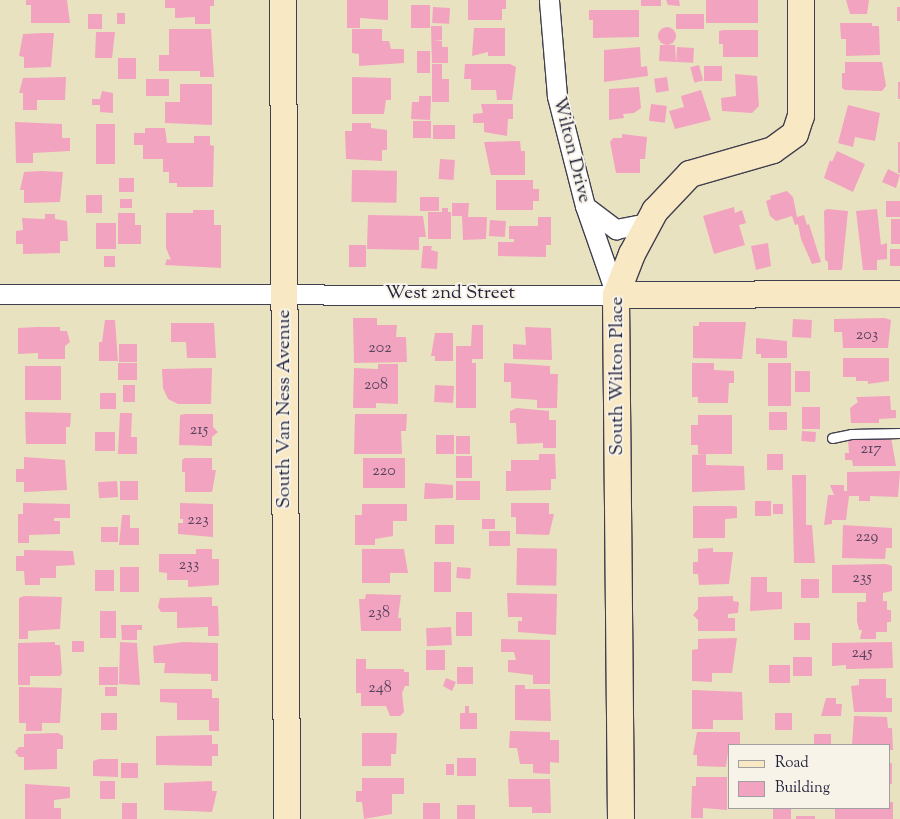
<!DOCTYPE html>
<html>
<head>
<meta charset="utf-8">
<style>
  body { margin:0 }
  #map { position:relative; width:900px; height:819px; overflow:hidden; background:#e9e2c0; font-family:"Sorts Mill Goudy",serif }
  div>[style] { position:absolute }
  .building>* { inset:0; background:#f2a3bf; transform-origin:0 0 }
  .round { border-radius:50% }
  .roads { filter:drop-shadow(1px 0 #403f4f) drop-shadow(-1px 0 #403f4f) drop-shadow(0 1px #403f4f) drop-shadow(0 -1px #403f4f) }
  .lane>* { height:9px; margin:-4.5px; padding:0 4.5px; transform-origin:4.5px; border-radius:4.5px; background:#fff }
  .street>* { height:19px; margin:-9.5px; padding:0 9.5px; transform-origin:9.5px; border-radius:9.5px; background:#fff }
  .secondary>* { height:26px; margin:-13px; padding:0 13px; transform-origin:13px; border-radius:13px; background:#f8e8c3 }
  span { translate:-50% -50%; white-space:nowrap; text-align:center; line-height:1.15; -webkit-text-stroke:4px #f7f3e8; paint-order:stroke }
  .number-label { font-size:16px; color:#56425c }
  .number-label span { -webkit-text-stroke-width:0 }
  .street-label { font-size:19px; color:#22223b }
  .legend { position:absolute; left:728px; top:744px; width:162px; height:65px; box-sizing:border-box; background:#f7f3e8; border:1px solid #a29fa3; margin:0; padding:6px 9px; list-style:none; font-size:15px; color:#22223b }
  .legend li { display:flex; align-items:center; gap:10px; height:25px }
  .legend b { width:25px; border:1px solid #a29fa3 }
</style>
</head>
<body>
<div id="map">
  <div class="building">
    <i style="clip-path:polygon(26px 0,67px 0,70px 23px,31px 23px,31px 5px,26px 5px)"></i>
    <i style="clip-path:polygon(165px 0,214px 0,214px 6px,210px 6px,210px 24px,195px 24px,195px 17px,175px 18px,175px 8px,165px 8px)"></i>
    <i style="clip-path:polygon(347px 0,388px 0,388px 20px,360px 18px,360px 28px,347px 28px)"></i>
    <i style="clip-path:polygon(468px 0,506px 0,506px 9px,502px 9px,502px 20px,468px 20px)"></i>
    <i style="left:641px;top:0;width:20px;height:6px"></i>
    <i style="clip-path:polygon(666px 0,679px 0,680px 6px,668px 5px)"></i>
    <i style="left:706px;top:0;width:52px;height:23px"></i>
    <i style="clip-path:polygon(846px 0,869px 0,867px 14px,850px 14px)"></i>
    <i style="left:411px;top:5px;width:19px;height:23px"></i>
    <i style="left:433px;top:7px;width:17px;height:16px;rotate:3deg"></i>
    <i style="left:897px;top:7px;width:3px;height:14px"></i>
    <i style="clip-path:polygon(589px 10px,639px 10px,639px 37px,593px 38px,593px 20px,589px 20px)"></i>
    <i style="left:117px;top:13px;width:8px;height:11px"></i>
    <i style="left:88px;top:14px;width:14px;height:15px"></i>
    <i style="left:676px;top:14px;width:28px;height:15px"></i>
    <i style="clip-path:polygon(840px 23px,872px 23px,872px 26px,879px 26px,880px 55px,846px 56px,846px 39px,841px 39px)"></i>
    <i style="clip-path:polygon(431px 26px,442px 26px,442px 40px,434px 41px,442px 41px,442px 47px,448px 47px,448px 63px,432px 63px)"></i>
    <i class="round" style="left:658px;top:27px;width:18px;height:18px"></i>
    <i style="clip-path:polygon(474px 28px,505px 28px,505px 56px,488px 56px,488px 52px,472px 56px)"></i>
    <i style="clip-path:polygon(169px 29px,211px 29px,214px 77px,200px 77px,200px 71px,159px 71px,159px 55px,169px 55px)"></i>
    <i style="clip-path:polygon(352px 29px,382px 29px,382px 41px,389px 41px,391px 49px,404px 49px,404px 63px,359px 66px,359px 54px,352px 53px)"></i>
    <i style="clip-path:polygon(723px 30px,758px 30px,758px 57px,723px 57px,723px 44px,719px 44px,719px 31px)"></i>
    <i style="clip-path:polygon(96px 32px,115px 32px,112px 58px,95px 58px)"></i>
    <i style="clip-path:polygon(44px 33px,54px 33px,51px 67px,24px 68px,24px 57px,19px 56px,23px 34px)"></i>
    <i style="clip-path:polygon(660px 45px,675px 45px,676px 62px,659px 61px)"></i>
    <i style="clip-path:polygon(640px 47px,641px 67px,647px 66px,648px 76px,604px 82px,604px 50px)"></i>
    <i style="left:677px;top:47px;width:17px;height:15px;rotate:3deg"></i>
    <i style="left:417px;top:51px;width:13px;height:22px"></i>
    <i style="left:118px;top:58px;width:18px;height:21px"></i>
    <i style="clip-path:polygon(845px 62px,882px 62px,886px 86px,882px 91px,845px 90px,842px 88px,842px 73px,845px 73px)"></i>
    <i style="clip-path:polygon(432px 64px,442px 64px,442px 79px,449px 79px,449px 102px,432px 102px)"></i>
    <i style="clip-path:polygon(465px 64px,510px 64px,516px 67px,512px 100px,497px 100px,496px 90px,471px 90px,471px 79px,464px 79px)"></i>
    <i style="left:699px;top:65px;width:16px;height:9px;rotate:75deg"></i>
    <i style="left:704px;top:66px;width:18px;height:15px"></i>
    <i style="clip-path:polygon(735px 74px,757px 76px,759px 106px,752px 113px,722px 111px,721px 98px,736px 96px)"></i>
    <i style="clip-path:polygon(66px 77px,65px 100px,37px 100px,37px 110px,23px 110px,23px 93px,19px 93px,23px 78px)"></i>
    <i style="clip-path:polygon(352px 77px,391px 78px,391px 100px,386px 100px,384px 114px,352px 114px)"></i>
    <i style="left:667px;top:77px;width:14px;height:13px;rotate:82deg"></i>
    <i style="left:146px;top:79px;width:23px;height:17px"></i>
    <i style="left:898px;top:82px;width:2px;height:17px"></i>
    <i style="clip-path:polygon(180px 84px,212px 84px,212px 125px,165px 123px,165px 102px,180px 102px)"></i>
    <i style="clip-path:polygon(639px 87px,641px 108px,634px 113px,623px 114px,624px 118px,609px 120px,609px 89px)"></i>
    <i style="clip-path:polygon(701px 90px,711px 120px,675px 129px,669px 111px,684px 107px,681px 96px)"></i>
    <i style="clip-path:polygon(102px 91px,113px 93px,113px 113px,100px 112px,100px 105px,92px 105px,92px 99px,100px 99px)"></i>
    <i style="clip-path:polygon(419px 96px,431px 96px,430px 120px,411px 119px,412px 102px,419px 102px)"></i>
    <i style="clip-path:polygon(481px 104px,513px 104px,513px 119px,508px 119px,507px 136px,484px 132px,484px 123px,473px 123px,473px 114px,483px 113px)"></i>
    <i style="left:651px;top:104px;width:16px;height:17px;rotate:7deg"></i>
    <i style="clip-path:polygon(848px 105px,880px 113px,875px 141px,855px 137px,853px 147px,838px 143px)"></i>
    <i style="left:413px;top:121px;width:18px;height:17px"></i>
    <i style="clip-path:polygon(15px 122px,62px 124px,62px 138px,70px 138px,70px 151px,33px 153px,33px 163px,16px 163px)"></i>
    <i style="clip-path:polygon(352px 123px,371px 123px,371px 128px,387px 130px,387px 150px,382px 150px,382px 161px,346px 159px,345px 131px,352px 131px)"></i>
    <i style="left:96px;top:124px;width:19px;height:40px"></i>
    <i style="left:455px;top:125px;width:14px;height:22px;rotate:90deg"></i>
    <i style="clip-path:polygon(145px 128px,165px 128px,167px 143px,194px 143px,194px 136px,210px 136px,210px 145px,214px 146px,213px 187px,177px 187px,177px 183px,169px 183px,169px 172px,163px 172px,163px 159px,143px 159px,143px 145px,134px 145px,134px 133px,145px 133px)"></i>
    <i style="clip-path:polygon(622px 134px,647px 137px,645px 159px,640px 159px,640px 173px,616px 173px,610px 142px,613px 138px,622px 138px)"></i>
    <i style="clip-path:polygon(520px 141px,521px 151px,525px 151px,525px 175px,491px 175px,484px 142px)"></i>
    <i style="left:898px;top:142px;width:2px;height:31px"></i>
    <i style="clip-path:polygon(837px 151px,865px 164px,853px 192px,824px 178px,830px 160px,832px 162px)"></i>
    <i style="left:440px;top:159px;width:15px;height:20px;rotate:4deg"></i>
    <i style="clip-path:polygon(888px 169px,900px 175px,896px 188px,882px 182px)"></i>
    <i style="left:352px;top:170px;width:45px;height:32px;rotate:1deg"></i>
    <i style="clip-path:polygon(41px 171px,63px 172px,60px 202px,24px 203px,24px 190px,20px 190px,24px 172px)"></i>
    <i style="left:119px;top:178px;width:15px;height:14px"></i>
    <i style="clip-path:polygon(496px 180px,533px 180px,533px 189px,539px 189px,539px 201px,533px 201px,533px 210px,496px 210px)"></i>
    <i style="clip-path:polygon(787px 191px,793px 197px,797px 217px,804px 215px,807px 225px,809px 224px,821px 262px,812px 264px,801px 239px,798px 224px,795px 225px,792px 216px,776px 221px,770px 216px,766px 201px,771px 199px,770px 196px)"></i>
    <i style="left:86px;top:195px;width:16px;height:18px"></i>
    <i style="left:420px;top:197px;width:19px;height:14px"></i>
    <i style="left:132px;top:199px;width:9px;height:12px;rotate:90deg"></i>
    <i style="left:886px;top:201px;width:14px;height:16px"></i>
    <i style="clip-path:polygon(452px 203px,469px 203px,468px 217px,487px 217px,486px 239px,463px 240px,462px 216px,452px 216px)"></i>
    <i style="clip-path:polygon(734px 207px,735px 213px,742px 210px,746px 223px,739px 225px,745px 245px,714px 254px,703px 216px)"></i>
    <i style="clip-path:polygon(442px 208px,448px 208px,448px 212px,451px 212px,451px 239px,428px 239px,428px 212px,442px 212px)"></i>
    <i style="clip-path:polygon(827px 209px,848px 211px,842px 270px,828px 270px,828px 262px,825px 260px,824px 211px)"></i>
    <i style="clip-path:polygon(877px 209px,881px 245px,887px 243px,887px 259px,877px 260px,877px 270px,863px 270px,856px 211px)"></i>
    <i style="clip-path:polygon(193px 210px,214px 210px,214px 225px,221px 225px,221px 268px,165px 265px,167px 259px,171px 260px,166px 248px,166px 213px,193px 213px)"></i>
    <i style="clip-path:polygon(118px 213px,135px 213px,135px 225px,141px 225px,141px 244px,118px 244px)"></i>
    <i style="clip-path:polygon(45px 214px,55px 214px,55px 219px,67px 221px,68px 241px,60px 241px,60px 253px,23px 254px,23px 244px,16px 244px,16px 231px,23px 230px,22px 218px,45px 219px)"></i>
    <i style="clip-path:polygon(368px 215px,423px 216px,426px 237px,419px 237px,419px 250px,367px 249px)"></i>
    <i style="clip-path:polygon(538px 217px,551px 217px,551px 245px,546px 245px,546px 257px,498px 256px,498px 242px,514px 242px,514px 239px,509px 239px,509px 226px,538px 226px)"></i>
    <i style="left:891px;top:219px;width:9px;height:25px"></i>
    <i style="left:490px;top:220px;width:16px;height:16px;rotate:4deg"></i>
    <i style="left:96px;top:223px;width:20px;height:26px"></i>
    <i style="clip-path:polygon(768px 243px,771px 266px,756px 270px,751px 246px)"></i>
    <i style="left:366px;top:245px;width:22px;height:17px;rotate:90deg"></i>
    <i style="clip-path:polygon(423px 246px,432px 246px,431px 250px,438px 252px,437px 269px,421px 268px)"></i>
    <i style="left:890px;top:249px;width:10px;height:17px"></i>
    <i style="left:104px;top:256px;width:11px;height:11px"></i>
    <i style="clip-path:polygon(353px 318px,377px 318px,377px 325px,397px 325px,396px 337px,406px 337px,407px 362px,354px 363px)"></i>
    <i style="clip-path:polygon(884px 318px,891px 320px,888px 348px,843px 348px,842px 332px,834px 332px,834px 319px)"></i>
    <i style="left:793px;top:319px;width:19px;height:18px;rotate:3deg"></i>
    <i style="clip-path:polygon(105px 320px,115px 320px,118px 361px,99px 361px,99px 342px,102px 342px)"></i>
    <i style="clip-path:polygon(699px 322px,746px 322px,742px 359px,693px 358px,693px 326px,699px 326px)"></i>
    <i style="clip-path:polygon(171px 323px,214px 323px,216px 358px,187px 358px,186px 342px,171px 342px)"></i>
    <i style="clip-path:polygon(472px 325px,483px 325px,483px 359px,472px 359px,472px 363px,476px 363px,476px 408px,456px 408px,456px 346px,471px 346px)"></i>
    <i style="clip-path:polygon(37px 327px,60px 327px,60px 331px,67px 331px,70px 342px,65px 346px,65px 359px,38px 359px,38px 353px,18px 354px,18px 328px)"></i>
    <i style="clip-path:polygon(525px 327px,551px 328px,552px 360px,513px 359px,513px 344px,526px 345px)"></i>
    <i style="clip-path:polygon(435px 333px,453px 333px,453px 361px,435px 361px,435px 356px,431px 356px)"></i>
    <i style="clip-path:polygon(756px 338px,787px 341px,787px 358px,761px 358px,761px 354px,756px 354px)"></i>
    <i style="left:119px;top:344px;width:18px;height:18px"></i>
    <i style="clip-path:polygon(843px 358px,889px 358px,889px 381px,868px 384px,868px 381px,856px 381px,856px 377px,843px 377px)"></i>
    <i style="left:137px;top:363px;width:17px;height:19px;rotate:90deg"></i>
    <i style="clip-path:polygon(504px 363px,550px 366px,550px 374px,558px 374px,557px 408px,537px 408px,537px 400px,511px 398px,511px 382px,504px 382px)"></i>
    <i style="clip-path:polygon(692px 363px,714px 363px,714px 370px,734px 371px,734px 383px,729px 383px,728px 403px,698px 403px,698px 397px,692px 397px)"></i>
    <i style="left:768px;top:363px;width:23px;height:43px"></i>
    <i style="clip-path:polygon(378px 364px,398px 364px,398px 404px,376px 403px,376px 408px,353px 408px,354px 368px,378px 369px)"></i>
    <i style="left:25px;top:366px;width:36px;height:34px"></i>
    <i style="clip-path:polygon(212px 368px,211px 404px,178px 404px,168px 399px,163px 388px,162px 369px)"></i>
    <i style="left:795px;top:371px;width:15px;height:21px"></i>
    <i style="left:135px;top:385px;width:17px;height:12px;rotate:90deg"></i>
    <i style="left:435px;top:385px;width:19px;height:17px;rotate:3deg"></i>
    <i style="left:100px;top:393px;width:16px;height:16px"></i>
    <i style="clip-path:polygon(890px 396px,891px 410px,896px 410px,896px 418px,879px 419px,879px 423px,851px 423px,850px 408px,858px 402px,856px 397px)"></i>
    <i style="left:802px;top:407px;width:18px;height:22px"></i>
    <i style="clip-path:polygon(517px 408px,549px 411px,549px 420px,556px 420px,556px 448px,543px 448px,543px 443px,517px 444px,516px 423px,510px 423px,510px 411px)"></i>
    <i style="clip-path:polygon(25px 412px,71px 413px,70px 427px,66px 427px,66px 444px,26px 444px)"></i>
    <i style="left:769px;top:412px;width:18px;height:18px"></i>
    <i style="clip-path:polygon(120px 413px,132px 413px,131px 437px,137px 437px,137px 454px,118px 454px)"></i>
    <i style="clip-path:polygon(186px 414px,213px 414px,213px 427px,218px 432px,212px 437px,212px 446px,179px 445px,180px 415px)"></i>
    <i style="clip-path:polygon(355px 414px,407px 414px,406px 431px,401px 431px,402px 454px,354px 454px)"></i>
    <i style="clip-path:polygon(698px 415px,732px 415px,732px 454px,698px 454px,698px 445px,691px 445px,691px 425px,698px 425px)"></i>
    <i style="left:802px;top:431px;width:14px;height:10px;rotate:4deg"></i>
    <i style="left:95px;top:432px;width:20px;height:19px"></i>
    <i style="left:436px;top:435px;width:18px;height:19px"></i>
    <i style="left:470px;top:436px;width:18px;height:14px;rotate:90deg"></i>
    <i style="clip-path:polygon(856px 437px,891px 437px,896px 466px,853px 466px,852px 460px,845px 460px,845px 453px,849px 453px,848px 439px)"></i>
    <i style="clip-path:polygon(539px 454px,555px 454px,556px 479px,551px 479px,551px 490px,506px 491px,506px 471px,511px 471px,511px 460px,539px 460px)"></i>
    <i style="clip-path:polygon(706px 454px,706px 465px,744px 466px,745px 490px,692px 492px,692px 455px)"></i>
    <i style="left:767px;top:454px;width:16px;height:16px"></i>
    <i style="left:456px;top:456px;width:16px;height:22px"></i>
    <i style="clip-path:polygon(24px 457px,65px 460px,67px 490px,24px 492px,24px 482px,16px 482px,16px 469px,24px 469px)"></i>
    <i style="clip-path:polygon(185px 458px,212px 458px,212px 470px,216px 470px,212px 492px,185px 492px,185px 472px,182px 472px,182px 460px)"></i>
    <i style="left:363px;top:458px;width:42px;height:30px"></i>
    <i style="clip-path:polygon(900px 471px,898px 497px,870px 496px,870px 501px,859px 501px,859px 496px,849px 496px,846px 520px,832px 520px,832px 524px,824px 525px,828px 495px,834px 495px,830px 485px,844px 485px,844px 491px,847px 491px,847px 472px)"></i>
    <i style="clip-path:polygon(792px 475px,806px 475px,806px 525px,812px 525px,815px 563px,794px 563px)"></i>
    <i style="left:117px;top:481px;width:16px;height:19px;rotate:86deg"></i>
    <i style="left:120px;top:481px;width:18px;height:19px"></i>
    <i style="left:456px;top:481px;width:24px;height:19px"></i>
    <i style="clip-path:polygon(425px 483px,453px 485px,453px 498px,424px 499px)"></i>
    <i style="left:771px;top:501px;width:15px;height:16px;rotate:90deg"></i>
    <i style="clip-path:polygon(23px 503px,70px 504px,70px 518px,54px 518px,54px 521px,60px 521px,60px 534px,29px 535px,29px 543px,18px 543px,18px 514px,23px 514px)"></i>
    <i style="clip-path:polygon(180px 503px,213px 504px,213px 537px,178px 534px,178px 523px,183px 523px,183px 519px,180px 519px)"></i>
    <i style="clip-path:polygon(511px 503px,549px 503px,549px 514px,554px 514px,549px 535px,516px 534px,516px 517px,511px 517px)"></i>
    <i style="clip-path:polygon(362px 504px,407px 504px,407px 521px,393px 521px,393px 536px,375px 539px,375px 545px,355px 545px,355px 515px,362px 515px)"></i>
    <i style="left:773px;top:504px;width:10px;height:10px"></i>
    <i style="clip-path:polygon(693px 506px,734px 506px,737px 507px,737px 518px,725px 519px,725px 538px,693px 538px)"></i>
    <i style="clip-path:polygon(122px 515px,130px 515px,130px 528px,139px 528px,139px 545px,119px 545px)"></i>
    <i style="left:482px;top:519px;width:13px;height:10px"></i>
    <i style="left:435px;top:525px;width:19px;height:19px"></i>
    <i style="clip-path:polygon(843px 525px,892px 528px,892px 548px,886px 548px,885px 559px,842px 558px)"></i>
    <i style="left:101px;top:527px;width:17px;height:15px"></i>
    <i style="left:510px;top:531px;width:15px;height:21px;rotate:90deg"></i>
    <i style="left:517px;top:548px;width:40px;height:37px;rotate:1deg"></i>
    <i style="clip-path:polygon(713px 548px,713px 552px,733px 552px,729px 584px,699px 585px,698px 574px,693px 574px,693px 562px,698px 562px,698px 549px)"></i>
    <i style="clip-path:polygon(196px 549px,212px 549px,212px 559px,219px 559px,219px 585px,188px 587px,188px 580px,167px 580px,167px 573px,159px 572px,159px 554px,196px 554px)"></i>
    <i style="clip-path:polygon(362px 549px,404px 549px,408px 573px,390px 573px,390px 583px,362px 583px)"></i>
    <i style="clip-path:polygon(24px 550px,73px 551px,75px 565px,56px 566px,56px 578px,40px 578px,40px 585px,25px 585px,24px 571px,16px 571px,16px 556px,24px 556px)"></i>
    <i style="left:434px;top:562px;width:17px;height:30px"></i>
    <i style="clip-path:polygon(886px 564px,892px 566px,892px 591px,883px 593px,883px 601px,887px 601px,887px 610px,891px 610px,891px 622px,887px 622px,887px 632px,876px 632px,876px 639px,860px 639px,862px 630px,859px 630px,857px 621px,857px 602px,866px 602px,866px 593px,832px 593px,832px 565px)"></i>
    <i style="left:120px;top:567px;width:19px;height:25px"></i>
    <i style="left:457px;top:567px;width:14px;height:11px;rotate:4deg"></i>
    <i style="left:95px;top:570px;width:19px;height:21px"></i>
    <i style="clip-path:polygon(751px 577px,767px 577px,767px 592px,782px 592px,782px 609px,750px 611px)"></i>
    <i style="left:819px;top:579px;width:19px;height:18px;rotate:90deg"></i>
    <i style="clip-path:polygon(507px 593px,557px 594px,556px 635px,518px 632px,518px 621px,522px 621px,522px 617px,508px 617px)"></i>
    <i style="clip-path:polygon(366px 594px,401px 595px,398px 618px,401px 618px,401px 631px,361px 631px,359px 599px,365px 599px)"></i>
    <i style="clip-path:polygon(24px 596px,62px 597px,60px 629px,28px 631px,28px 639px,19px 639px,19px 598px)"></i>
    <i style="clip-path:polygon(733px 596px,733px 601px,739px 602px,738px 613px,728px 614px,728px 618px,735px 618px,735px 631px,698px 631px,698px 620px,693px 615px,698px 609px,698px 597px)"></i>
    <i style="clip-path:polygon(212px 597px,212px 606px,218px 606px,219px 636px,208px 636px,208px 627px,177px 628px,177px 612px,161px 612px,158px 607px,160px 598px)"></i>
    <i style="left:100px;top:611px;width:16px;height:27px"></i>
    <i style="left:456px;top:612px;width:16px;height:24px"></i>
    <i style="left:794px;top:623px;width:16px;height:17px"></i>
    <i style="clip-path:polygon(121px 625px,142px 625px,142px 630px,137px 630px,137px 640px,122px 640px)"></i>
    <i style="left:451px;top:627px;width:18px;height:25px;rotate:87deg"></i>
    <i style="clip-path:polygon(737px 638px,732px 673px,712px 673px,712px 682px,692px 681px,692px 650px,698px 649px,698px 639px)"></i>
    <i style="clip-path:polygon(501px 639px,550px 640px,550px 684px,533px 684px,533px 675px,508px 672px,508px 660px,516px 660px,514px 652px,501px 652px)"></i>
    <i style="left:72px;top:641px;width:12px;height:11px"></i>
    <i style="clip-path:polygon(55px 642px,55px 645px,60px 645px,62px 673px,60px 676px,30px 676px,30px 685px,18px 685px,18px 643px)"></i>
    <i style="clip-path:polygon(120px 642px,137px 643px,140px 685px,119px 684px)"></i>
    <i style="clip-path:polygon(183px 642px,218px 643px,218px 681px,211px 681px,211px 674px,164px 673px,165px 663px,154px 663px,153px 646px)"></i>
    <i style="clip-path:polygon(892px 642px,893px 668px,846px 669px,846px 665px,832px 666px,832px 643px)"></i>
    <i style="left:426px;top:650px;width:19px;height:20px"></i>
    <i style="left:793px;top:657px;width:19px;height:19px"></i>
    <i style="clip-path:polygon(356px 659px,366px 659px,366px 669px,404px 669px,404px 672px,409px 672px,409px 686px,405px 686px,402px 693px,404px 712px,400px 716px,390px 716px,386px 706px,361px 706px,361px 693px,356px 693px)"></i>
    <i style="left:769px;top:665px;width:21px;height:18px"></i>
    <i style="left:99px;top:667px;width:19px;height:18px"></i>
    <i style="left:457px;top:667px;width:16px;height:17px"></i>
    <i style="clip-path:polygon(446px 678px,456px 682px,452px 691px,443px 686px)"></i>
    <i style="clip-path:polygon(859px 679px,886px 679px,886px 698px,892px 698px,892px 712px,854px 712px,851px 686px,859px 685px)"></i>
    <i style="clip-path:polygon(515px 685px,525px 685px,525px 689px,550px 689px,551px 721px,515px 720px)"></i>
    <i style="clip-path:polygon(19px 687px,62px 688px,60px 723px,42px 723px,42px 731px,26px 731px,26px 723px,19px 723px)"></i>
    <i style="left:105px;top:687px;width:12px;height:9px"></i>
    <i style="clip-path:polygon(160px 689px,212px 689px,212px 698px,219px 698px,219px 731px,209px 731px,209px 720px,177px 720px,177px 703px,160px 702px)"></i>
    <i style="clip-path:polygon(692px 690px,742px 692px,743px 720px,713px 720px,713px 729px,692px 729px)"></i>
    <i style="clip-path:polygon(826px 698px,836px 698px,836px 704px,842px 704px,841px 716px,821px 716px)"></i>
    <i style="clip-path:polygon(465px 706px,469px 706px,469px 713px,477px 713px,477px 729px,460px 729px,460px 713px,465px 713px)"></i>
    <i style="left:101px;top:713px;width:16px;height:17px"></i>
    <i style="left:775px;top:713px;width:17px;height:17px"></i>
    <i style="clip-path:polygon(854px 716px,887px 717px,888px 728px,892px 728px,893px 750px,889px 750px,889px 745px,852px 745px)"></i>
    <i style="clip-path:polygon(510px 731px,550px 732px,550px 740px,559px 740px,559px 763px,550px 762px,550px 774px,533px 773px,533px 764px,520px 764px,517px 748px,509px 748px)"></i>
    <i style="clip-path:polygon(697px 732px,740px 732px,740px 745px,729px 745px,726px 767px,697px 766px,697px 755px,693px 755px)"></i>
    <i style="clip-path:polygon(58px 733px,63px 736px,63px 749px,57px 749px,57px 769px,24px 770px,24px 757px,19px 757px,15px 752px,19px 747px,24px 747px,24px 734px)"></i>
    <i style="clip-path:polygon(362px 733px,397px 733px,396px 754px,391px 754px,391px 766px,362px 766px)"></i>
    <i style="left:814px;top:734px;width:17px;height:11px"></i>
    <i style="clip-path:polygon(212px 735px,212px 744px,218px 744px,218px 756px,212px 756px,212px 766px,156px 765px,156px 736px)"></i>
    <i style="left:457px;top:758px;width:19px;height:18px"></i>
    <i style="clip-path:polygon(99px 759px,118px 759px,118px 777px,93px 776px,93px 761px)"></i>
    <i style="left:138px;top:763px;width:15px;height:17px;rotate:90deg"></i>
    <i style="left:889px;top:763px;width:3px;height:21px"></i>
    <i style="left:446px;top:764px;width:8px;height:11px"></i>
    <i style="clip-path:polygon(696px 777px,727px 777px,727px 810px,703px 808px,703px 818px,691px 818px,692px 786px,696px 786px)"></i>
    <i style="clip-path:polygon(362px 778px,404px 778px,404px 794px,392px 794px,392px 814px,364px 819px,362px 802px,356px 802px,356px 791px,362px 791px)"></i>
    <i style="clip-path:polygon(508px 779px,550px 779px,551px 813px,532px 813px,532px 807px,509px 807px)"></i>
    <i style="left:100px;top:781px;width:15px;height:18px"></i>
    <i style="clip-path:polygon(212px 781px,212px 791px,217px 791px,212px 812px,164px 810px,164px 783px)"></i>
    <i style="clip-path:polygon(25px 784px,70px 787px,70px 798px,54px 800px,54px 808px,61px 808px,61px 819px,25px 819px)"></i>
    <i style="clip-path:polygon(889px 802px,893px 802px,893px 819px,835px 819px,835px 808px,889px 808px)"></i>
    <i style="left:122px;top:803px;width:15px;height:16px"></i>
    <i style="left:423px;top:803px;width:17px;height:16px"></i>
    <i style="left:457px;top:805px;width:18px;height:14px"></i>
    <i style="left:773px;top:808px;width:18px;height:11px"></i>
    <i style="left:796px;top:816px;width:19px;height:3px"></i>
  </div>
  <div class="roads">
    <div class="lane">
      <i style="left:832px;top:438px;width:19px;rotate:-12deg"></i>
      <i style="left:851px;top:434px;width:49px;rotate:-1.2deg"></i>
    </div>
    <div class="street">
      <i style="left:585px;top:206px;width:39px;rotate:37deg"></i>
      <i style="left:616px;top:229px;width:33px;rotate:-11deg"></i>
      <i style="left:0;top:294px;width:616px;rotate:0.09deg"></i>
      <i style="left:616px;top:295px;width:94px;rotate:-109.2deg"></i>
      <i style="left:585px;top:206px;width:114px;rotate:-104.3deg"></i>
      <i style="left:557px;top:96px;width:96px;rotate:-94.8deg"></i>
    </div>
    <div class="secondary">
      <i style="left:283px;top:0;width:819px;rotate:89.72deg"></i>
      <i style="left:616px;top:295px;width:284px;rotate:-0.2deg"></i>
      <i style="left:621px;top:819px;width:524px;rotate:-90.55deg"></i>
      <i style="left:616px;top:295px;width:44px;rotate:-68.7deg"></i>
      <i style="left:632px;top:254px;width:49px;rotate:-61.9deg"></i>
      <i style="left:655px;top:211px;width:51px;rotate:-46.6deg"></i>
      <i style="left:690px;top:174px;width:86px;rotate:-16.1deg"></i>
      <i style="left:773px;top:150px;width:27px;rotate:-36deg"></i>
      <i style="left:795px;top:134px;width:19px;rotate:-72deg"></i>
      <i style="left:801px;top:116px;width:116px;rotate:-90deg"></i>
    </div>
  </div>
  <div class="number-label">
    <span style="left:867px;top:336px">203</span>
    <span style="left:380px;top:349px">202</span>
    <span style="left:376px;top:386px">208</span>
    <span style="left:199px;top:431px">215</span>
    <span style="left:871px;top:450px">217</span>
    <span style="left:384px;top:472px">220</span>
    <span style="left:198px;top:521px">223</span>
    <span style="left:867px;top:538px">229</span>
    <span style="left:189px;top:566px">233</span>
    <span style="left:862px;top:579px">235</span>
    <span style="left:379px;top:614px">238</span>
    <span style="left:862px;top:654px">245</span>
    <span style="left:380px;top:689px">248</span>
  </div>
  <div class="street-label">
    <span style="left:571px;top:150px;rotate:76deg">Wilton Drive</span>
    <span style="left:450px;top:294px">West 2nd Street</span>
    <span style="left:618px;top:376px;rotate:-90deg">South Wilton Place</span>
    <span style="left:285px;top:409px;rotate:-90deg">South Van Ness Avenue</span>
  </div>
  <ul class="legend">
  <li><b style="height:6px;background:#f8e8c3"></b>Road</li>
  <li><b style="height:14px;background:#f2a3bf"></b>Building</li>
  </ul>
</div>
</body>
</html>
